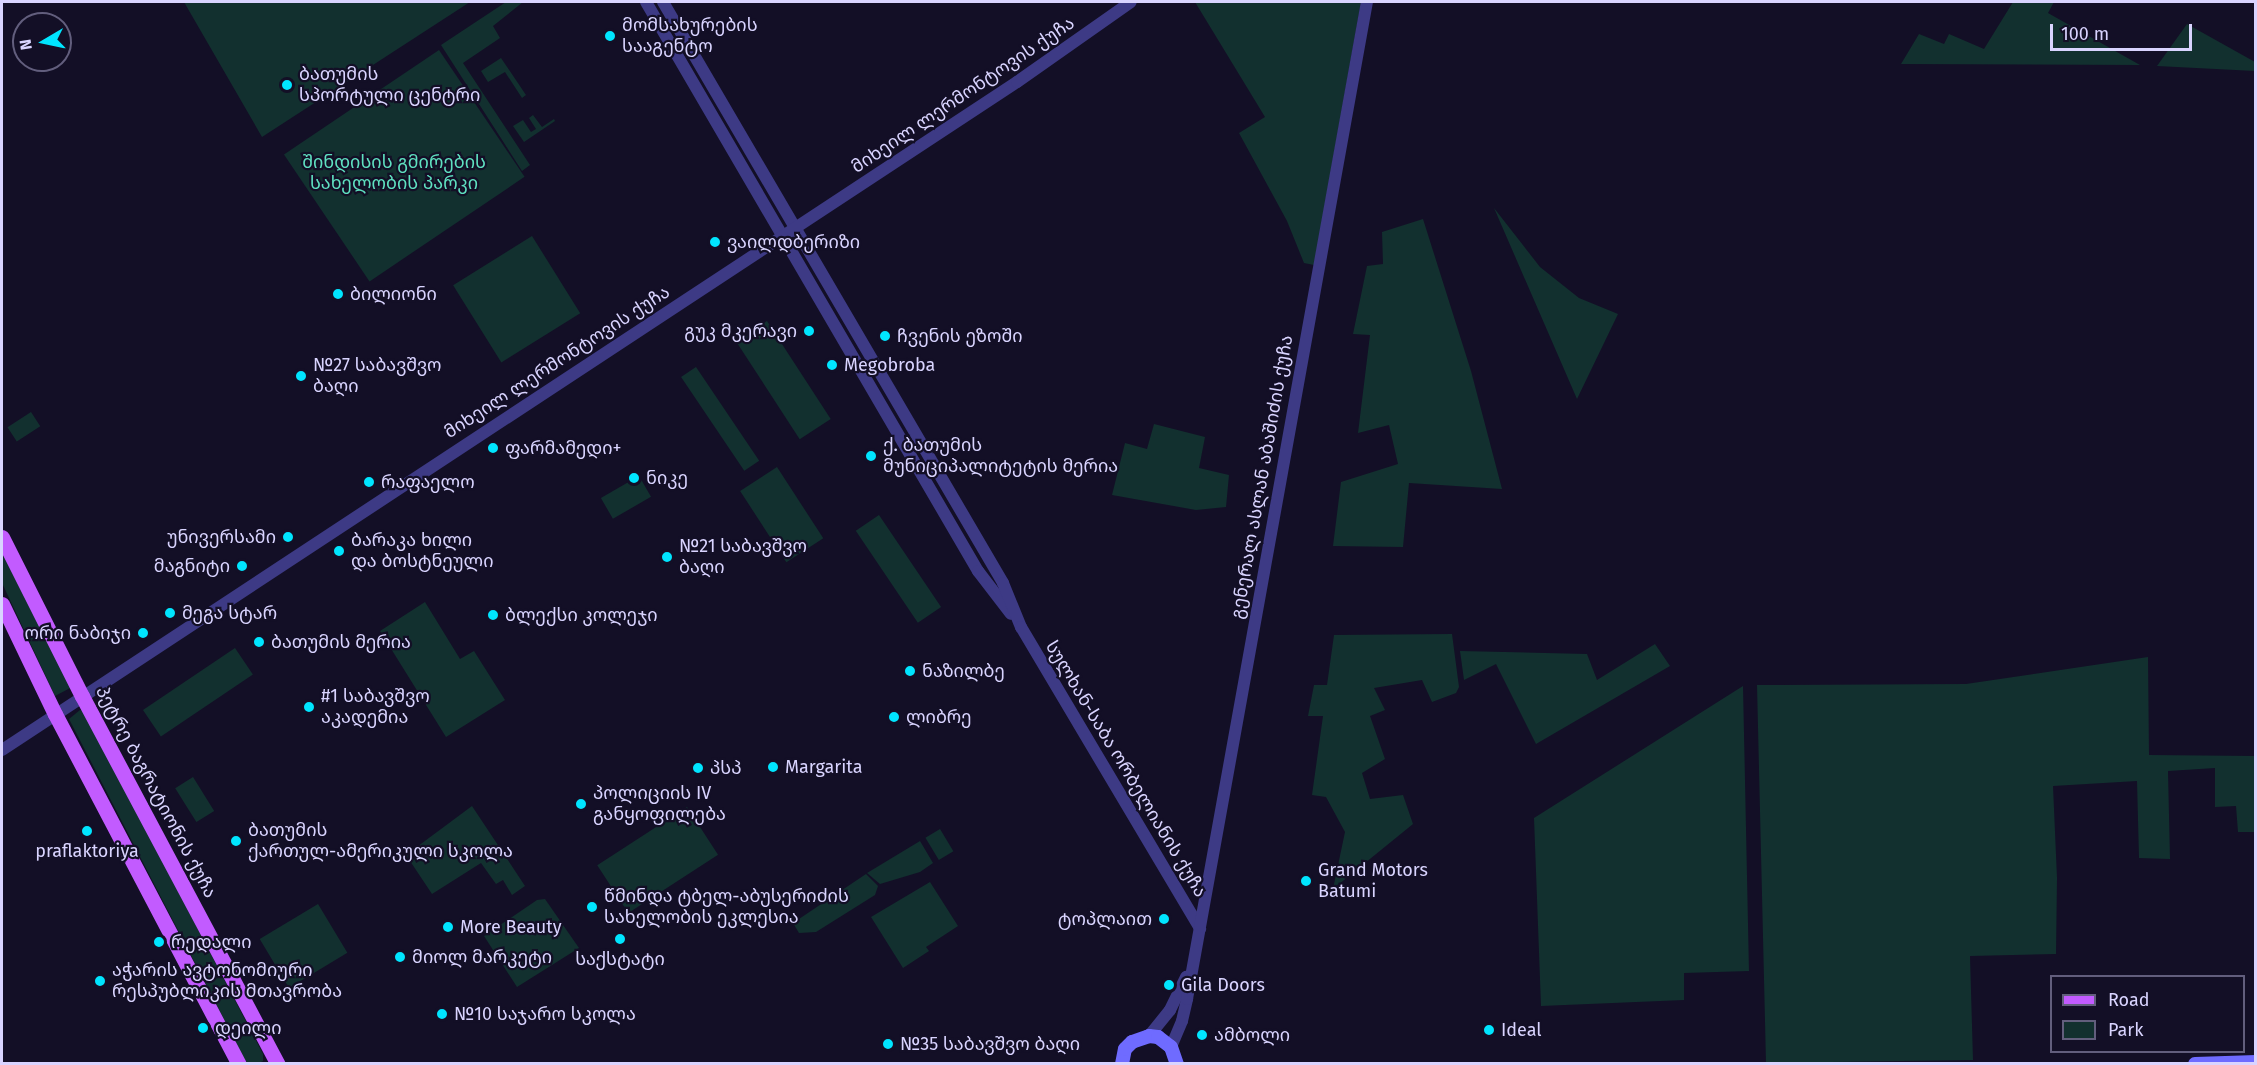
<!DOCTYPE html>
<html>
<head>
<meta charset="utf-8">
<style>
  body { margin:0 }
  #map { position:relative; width:2257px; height:1065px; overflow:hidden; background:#130f26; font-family:"Fira Sans","Noto Sans Georgian",sans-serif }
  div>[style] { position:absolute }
  .green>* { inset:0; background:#12302f; transform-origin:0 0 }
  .tertiary>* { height:12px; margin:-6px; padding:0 6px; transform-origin:6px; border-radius:6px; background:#3d3a85 }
  .secondary>* { height:14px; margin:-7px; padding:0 7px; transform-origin:7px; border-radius:7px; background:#6f6bff }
  .primary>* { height:15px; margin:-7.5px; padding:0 7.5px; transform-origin:7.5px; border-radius:7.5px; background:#c25bff }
  .dots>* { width:16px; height:16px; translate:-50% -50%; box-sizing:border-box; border:3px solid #130f26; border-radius:50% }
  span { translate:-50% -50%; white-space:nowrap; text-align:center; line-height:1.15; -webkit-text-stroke:4.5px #130f26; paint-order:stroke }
  .poi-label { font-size:18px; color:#d9d4ff }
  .left { translate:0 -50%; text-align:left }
  .right { translate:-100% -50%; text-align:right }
  .street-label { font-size:18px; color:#d9d4ff }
  .park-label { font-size:18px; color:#5fe0c0 }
  .frame { position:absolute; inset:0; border:3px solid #d9d4ff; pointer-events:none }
  .legend { position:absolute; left:2050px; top:975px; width:195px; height:78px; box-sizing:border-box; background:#130f26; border:2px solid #625e7d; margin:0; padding:8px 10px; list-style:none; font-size:18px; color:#d9d4ff }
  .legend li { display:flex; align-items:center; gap:12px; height:30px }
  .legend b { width:30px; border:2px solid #625e7d }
  .north { position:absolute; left:12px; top:12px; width:60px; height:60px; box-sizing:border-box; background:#130f26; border:2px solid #625e7d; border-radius:50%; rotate:261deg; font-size:16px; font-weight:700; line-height:24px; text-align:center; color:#d9d4ff }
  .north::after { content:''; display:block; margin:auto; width:21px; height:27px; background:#00e5ff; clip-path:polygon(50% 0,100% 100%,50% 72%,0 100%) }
  .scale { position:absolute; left:2050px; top:24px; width:142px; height:27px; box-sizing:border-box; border:3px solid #d9d4ff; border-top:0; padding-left:8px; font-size:18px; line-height:21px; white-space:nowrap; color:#d9d4ff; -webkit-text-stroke:4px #130f26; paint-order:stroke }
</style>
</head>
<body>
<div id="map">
  <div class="green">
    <i style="clip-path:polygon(184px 2px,470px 2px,262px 137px)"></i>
    <i style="clip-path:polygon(506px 2px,523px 2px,493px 26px,500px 38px,463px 63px,530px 165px,522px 171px,441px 45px)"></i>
    <i style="clip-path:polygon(1195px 2px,1361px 2px,1314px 265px,1304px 263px,1287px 221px,1239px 133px,1265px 117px)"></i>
    <i style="clip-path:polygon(2013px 2px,2054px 2px,2048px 13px,2140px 65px,1901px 64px,1919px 34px,1944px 44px,1949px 34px,1984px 49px)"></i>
    <i style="clip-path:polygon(2187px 24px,2255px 62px,2255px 71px,2157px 66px)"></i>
    <i style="left:439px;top:50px;width:153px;height:187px;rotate:56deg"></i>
    <i style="clip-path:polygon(501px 58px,526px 95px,522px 98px,505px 72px,488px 82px,481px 71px)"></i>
    <i style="clip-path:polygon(533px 115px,542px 127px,554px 119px,555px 121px,524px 142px,513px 126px,523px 120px,531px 132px,536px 129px,529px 118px)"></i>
    <i style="clip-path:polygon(1494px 208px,1540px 267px,1579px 298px,1618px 314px,1577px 399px)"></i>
    <i style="clip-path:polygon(1423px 219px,1471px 371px,1502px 489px,1409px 483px,1403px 547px,1333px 546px,1341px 482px,1398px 464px,1389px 425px,1358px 433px,1370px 335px,1353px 334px,1367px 266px,1383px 264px,1382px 232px)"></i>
    <i style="left:532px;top:236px;width:91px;height:93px;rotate:58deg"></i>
    <i style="left:767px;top:321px;width:117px;height:37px;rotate:57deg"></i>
    <i style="left:696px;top:367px;width:113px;height:18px;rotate:56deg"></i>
    <i style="left:31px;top:412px;width:17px;height:28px;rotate:57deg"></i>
    <i style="clip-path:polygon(1154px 424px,1205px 437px,1199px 468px,1229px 475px,1226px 507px,1196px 510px,1112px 495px,1125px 443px,1147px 449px)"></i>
    <i style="left:777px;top:467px;width:85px;height:44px;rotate:57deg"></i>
    <i style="left:639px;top:476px;width:24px;height:44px;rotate:60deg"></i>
    <i style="left:879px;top:515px;width:111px;height:28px;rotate:56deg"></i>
    <i style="clip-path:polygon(2px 543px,74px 686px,55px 696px,2px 583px)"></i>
    <i style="clip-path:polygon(425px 602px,460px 659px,474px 651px,505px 700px,446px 737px,380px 631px)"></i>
    <i style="clip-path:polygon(1452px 634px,1459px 687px,1456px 693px,1432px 702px,1422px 680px,1374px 688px,1385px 710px,1370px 716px,1385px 759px,1362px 773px,1370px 799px,1403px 795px,1413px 824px,1333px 889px,1345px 832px,1326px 797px,1312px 795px,1323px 716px,1308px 716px,1314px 685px,1327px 685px,1334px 635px)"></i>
    <i style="clip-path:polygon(1655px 644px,1670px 666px,1536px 744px,1496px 664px,1464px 680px,1460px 651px,1587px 654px,1597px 680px)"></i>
    <i style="left:235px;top:648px;width:32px;height:111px;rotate:56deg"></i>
    <i style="clip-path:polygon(2148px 657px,2149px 755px,2255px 756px,2255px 832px,2238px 832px,2236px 806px,2215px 807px,2215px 768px,2168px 771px,2170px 859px,2139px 858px,2137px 781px,2053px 786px,2057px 878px,2056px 954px,1970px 956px,1973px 1060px,1766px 1063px,1757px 685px,1966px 684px)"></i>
    <i style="clip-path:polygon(1743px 686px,1749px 971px,1684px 973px,1684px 1000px,1541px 1006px,1534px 818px)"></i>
    <i style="clip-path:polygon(80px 710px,84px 711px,263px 1054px,263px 1061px,259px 1063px,246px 1062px,69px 719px)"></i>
    <i style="left:193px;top:777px;width:40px;height:21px;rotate:58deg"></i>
    <i style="clip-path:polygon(472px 806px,525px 886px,512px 895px,503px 880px,496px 884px,481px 863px,432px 894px,406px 855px)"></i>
    <i style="left:687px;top:807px;width:57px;height:107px;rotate:57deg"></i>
    <i style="left:940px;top:829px;width:26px;height:17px;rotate:59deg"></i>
    <i style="clip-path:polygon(920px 841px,933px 863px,920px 872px,880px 884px,867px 873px)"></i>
    <i style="clip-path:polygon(866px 874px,878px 886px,875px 895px,816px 932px,799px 933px,793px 923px)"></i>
    <i style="clip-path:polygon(930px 882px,958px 926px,926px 947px,929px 951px,903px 968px,871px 917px)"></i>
    <i style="clip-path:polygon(545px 899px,579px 948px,517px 987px,484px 936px,537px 900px)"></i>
    <i style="left:318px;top:904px;width:57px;height:68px;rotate:59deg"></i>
  </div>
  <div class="tertiary">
    <i style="left:646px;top:2px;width:659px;rotate:59.74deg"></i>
    <i style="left:978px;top:571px;width:54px;rotate:52.5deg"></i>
    <i style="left:663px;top:2px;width:673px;rotate:59.66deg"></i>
    <i style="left:1003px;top:583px;width:48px;rotate:67.8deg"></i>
    <i style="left:1021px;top:627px;width:351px;rotate:59.3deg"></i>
    <i style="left:2px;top:750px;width:1215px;rotate:-33.35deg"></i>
    <i style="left:1017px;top:82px;width:139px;rotate:-35.1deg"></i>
    <i style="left:1149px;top:1036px;width:33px;rotate:-51deg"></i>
    <i style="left:1170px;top:1010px;width:37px;rotate:-64deg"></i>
    <i style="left:1171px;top:1047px;width:28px;rotate:-67deg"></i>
    <i style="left:1182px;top:1021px;width:23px;rotate:-77deg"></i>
    <i style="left:1187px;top:999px;width:1013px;rotate:-79.77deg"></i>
  </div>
  <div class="secondary">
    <i style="left:1122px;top:1064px;width:15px;rotate:-79deg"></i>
    <i style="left:1125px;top:1049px;width:10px;rotate:-45deg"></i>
    <i style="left:1132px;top:1042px;width:18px;rotate:-19deg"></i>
    <i style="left:1149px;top:1036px;width:9px;rotate:6deg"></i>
    <i style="left:1158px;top:1037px;width:16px;rotate:38deg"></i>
    <i style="left:1171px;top:1047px;width:18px;rotate:71deg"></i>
    <i style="left:2195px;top:1064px;width:61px;rotate:-1.9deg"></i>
  </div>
  <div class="primary">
    <i style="left:2px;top:537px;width:178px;rotate:63.3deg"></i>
    <i style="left:82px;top:696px;width:417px;rotate:62deg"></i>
    <i style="left:2px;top:604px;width:122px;rotate:64.3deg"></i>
    <i style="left:55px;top:714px;width:395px;rotate:62.3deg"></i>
  </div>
  <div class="dots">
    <i style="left:610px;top:36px;background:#00e5ff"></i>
    <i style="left:287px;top:85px;background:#00e5ff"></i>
    <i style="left:715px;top:242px;background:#00e5ff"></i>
    <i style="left:338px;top:294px;background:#00e5ff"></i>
    <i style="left:809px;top:331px;background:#00e5ff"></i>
    <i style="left:885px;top:336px;background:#00e5ff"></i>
    <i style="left:832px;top:365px;background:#00e5ff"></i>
    <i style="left:301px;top:376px;background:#00e5ff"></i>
    <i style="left:493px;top:448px;background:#00e5ff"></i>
    <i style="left:871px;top:456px;background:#00e5ff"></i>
    <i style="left:634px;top:478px;background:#00e5ff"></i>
    <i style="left:369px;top:482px;background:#00e5ff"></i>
    <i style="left:288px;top:537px;background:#00e5ff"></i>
    <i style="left:339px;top:551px;background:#00e5ff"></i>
    <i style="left:667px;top:557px;background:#00e5ff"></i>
    <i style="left:242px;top:566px;background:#00e5ff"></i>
    <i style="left:170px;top:613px;background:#00e5ff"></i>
    <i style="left:493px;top:615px;background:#00e5ff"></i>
    <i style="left:143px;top:633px;background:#00e5ff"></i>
    <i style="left:259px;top:642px;background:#00e5ff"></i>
    <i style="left:910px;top:671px;background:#00e5ff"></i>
    <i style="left:309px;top:707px;background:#00e5ff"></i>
    <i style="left:894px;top:717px;background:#00e5ff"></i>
    <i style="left:773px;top:767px;background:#00e5ff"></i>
    <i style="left:698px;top:768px;background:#00e5ff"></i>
    <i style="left:581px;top:804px;background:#00e5ff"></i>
    <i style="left:87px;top:831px;background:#00e5ff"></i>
    <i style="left:236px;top:841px;background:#00e5ff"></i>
    <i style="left:1306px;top:881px;background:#00e5ff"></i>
    <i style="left:592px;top:907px;background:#00e5ff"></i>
    <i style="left:1164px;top:919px;background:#00e5ff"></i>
    <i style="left:448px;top:927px;background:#00e5ff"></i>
    <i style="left:620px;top:939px;background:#00e5ff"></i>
    <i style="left:159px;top:942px;background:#00e5ff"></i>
    <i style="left:400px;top:957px;background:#00e5ff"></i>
    <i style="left:100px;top:981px;background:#00e5ff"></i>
    <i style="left:1169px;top:985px;background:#00e5ff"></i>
    <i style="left:442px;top:1014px;background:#00e5ff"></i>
    <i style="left:203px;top:1028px;background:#00e5ff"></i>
    <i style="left:1489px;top:1030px;background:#00e5ff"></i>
    <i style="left:1202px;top:1035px;background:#00e5ff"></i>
    <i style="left:888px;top:1044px;background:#00e5ff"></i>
  </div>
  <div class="poi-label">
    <span class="left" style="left:622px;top:36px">მომსახურების<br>სააგენტო</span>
    <span class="left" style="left:299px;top:85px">ბათუმის<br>სპორტული ცენტრი</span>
    <span class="left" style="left:727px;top:242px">ვაილდბერიზი</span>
    <span class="left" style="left:350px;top:294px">ბილიონი</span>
    <span class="right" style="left:797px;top:331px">გუკ მკერავი</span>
    <span class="left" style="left:897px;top:336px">ჩვენის ეზოში</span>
    <span class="left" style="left:844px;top:365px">Megobroba</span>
    <span class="left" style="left:313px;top:376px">№27 საბავშვო<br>ბაღი</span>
    <span class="left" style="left:883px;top:456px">ქ. ბათუმის<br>მუნიციპალიტეტის მერია</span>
    <span class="left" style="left:505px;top:448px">ფარმამედი+</span>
    <span class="left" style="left:646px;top:478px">ნიკე</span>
    <span class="left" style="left:381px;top:482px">რაფაელო</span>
    <span class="right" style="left:276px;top:537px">უნივერსამი</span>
    <span class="left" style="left:351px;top:551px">ბარაკა ხილი<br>და ბოსტნეული</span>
    <span class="left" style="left:679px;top:557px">№21 საბავშვო<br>ბაღი</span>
    <span class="right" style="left:230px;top:566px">მაგნიტი</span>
    <span class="left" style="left:182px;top:613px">მეგა სტარ</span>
    <span class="left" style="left:505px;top:615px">ბლექსი კოლეჯი</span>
    <span class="right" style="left:131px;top:633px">ორი ნაბიჯი</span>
    <span class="left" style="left:271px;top:642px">ბათუმის მერია</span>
    <span class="left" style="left:922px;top:671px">ნაზილბე</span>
    <span class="left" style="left:321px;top:707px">#1 საბავშვო<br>აკადემია</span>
    <span class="left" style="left:906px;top:717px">ლიბრე</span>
    <span class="left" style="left:785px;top:767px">Margarita</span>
    <span class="left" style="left:710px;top:768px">პსპ</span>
    <span class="left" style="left:593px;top:804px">პოლიციის IV<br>განყოფილება</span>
    <span class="left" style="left:248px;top:841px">ბათუმის<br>ქართულ-ამერიკული სკოლა</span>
    <span style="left:87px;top:851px">praflaktoriya</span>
    <span class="left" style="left:1318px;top:881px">Grand Motors<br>Batumi</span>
    <span class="left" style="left:604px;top:907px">წმინდა ტბელ-აბუსერიძის<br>სახელობის ეკლესია</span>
    <span class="right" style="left:1152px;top:919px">ტოპლაით</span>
    <span class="left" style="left:460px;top:927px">More Beauty</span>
    <span class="left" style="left:171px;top:942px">რედალი</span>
    <span class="left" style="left:412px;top:957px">მიოლ მარკეტი</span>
    <span style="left:620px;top:959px">საქსტატი</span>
    <span class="left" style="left:112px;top:981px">აჭარის ავტონომიური<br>რესპუბლიკის მთავრობა</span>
    <span class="left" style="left:1181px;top:985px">Gila Doors</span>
    <span class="left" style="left:454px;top:1014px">№10 საჯარო სკოლა</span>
    <span class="left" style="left:215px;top:1028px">დეილი</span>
    <span class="left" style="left:1501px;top:1030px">Ideal</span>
    <span class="left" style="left:1214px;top:1035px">ამბოლი</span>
    <span class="left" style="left:900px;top:1044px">№35 საბავშვო ბაღი</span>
  </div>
  <div class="street-label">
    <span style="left:963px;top:95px;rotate:-34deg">მიხეილ ლერმონტოვის ქუჩა</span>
    <span style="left:557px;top:362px;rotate:-33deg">მიხეილ ლერმონტოვის ქუჩა</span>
    <span style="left:1262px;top:477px;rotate:-80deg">გენერალ ასლან აბაშიძის ქუჩა</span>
    <span style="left:1126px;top:769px;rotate:59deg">სულხან-საბა ორბელიანის ქუჩა</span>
    <span style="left:156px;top:792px;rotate:62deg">პეტრე ბაგრატიონის ქუჩა</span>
  </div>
  <div class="park-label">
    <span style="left:394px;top:173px">შინდისის გმირების<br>სახელობის პარკი</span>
  </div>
  <div class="frame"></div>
  <ul class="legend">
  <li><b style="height:8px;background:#c25bff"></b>Road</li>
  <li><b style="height:16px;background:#12302f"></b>Park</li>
  </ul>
  <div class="north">N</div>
  <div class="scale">100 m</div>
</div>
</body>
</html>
